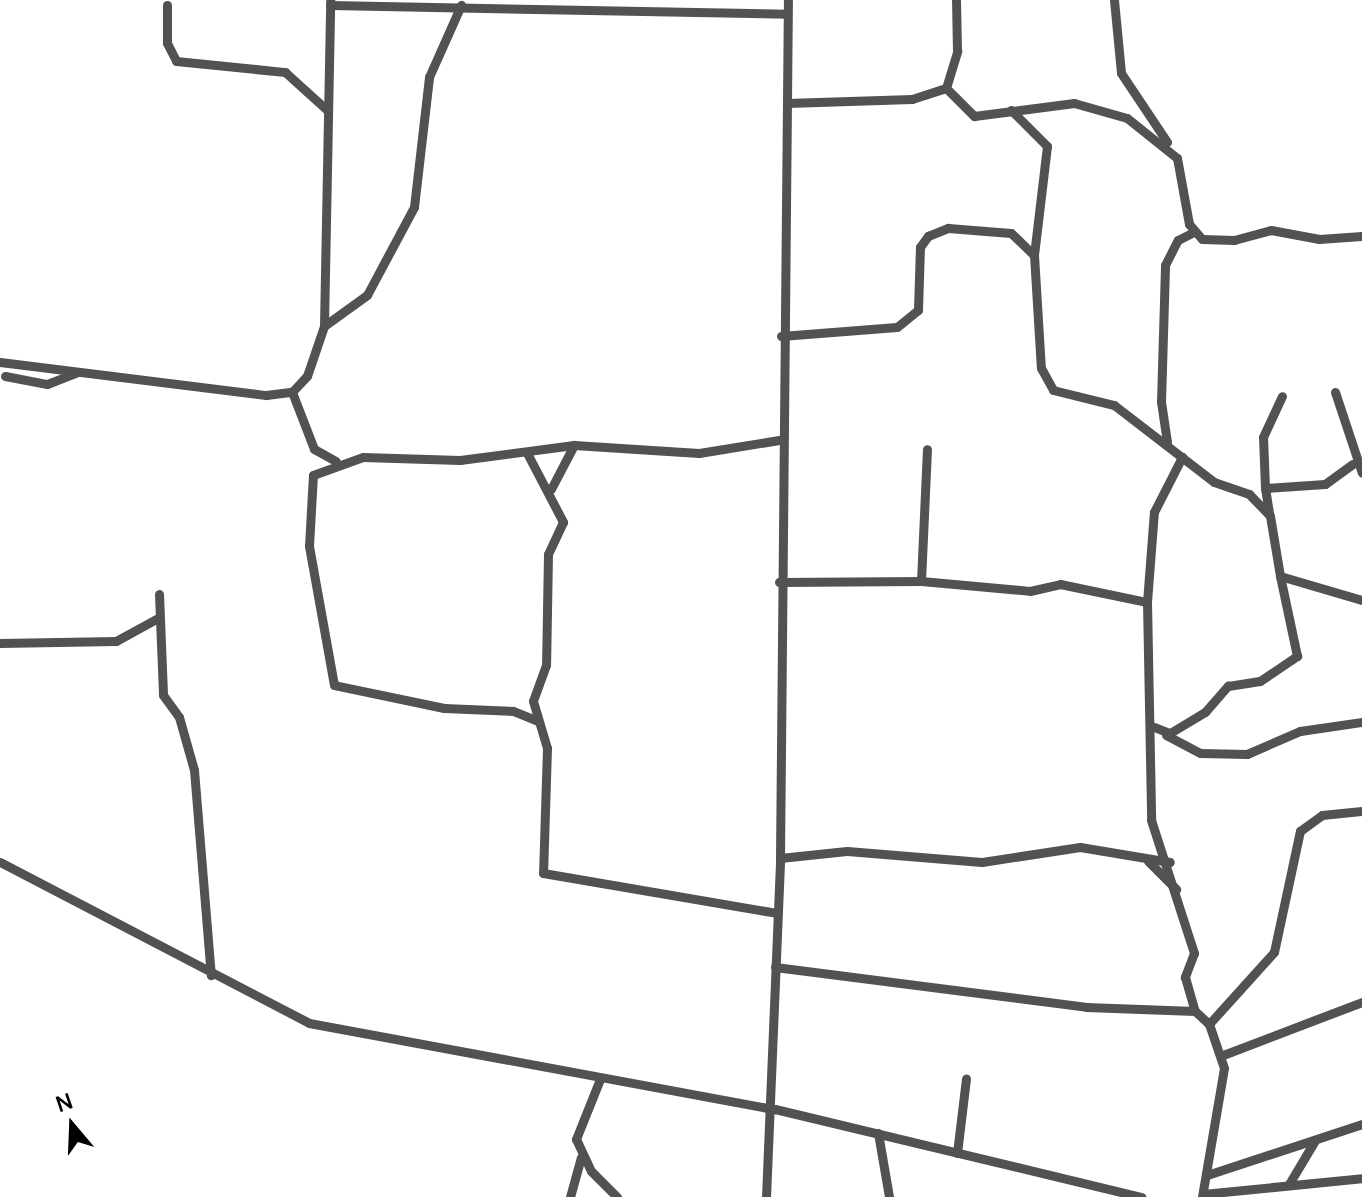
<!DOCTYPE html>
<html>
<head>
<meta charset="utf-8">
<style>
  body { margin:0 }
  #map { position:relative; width:1362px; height:1197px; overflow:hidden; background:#fff; font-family:Manrope,sans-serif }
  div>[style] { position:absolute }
  .street>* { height:9px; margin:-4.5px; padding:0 4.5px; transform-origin:4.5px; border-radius:4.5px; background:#525252 }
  span { translate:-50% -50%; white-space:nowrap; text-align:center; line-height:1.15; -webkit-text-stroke:8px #fff; paint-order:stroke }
  .north { position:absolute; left:32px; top:1085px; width:80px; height:80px; -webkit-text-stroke:6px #fff; paint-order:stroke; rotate:341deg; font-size:22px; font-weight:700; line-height:32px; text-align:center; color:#000 }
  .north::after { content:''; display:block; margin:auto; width:28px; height:36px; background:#000; clip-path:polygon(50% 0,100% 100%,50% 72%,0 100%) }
</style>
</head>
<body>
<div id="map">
  <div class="street">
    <i style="left:1114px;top:0;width:73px;rotate:84.5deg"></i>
    <i style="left:1121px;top:73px;width:83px;rotate:56.3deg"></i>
    <i style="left:167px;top:5px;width:38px;rotate:90deg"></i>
    <i style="left:167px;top:43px;width:20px;rotate:63deg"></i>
    <i style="left:176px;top:61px;width:110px;rotate:5.8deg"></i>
    <i style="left:285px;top:72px;width:57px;rotate:42.1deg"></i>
    <i style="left:330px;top:5px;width:457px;rotate:1.1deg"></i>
    <i style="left:946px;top:88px;width:40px;rotate:45deg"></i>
    <i style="left:974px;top:116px;width:101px;rotate:-7.4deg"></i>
    <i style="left:1074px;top:103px;width:55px;rotate:15.8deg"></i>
    <i style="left:1127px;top:118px;width:64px;rotate:38.7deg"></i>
    <i style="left:1177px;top:158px;width:67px;rotate:79.7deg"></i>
    <i style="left:1189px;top:224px;width:20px;rotate:49deg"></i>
    <i style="left:1202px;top:239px;width:32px;rotate:2deg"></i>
    <i style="left:1234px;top:240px;width:38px;rotate:-15deg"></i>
    <i style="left:1271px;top:230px;width:49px;rotate:10.6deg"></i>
    <i style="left:1319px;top:239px;width:43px;rotate:-4deg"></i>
    <i style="left:787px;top:103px;width:125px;rotate:-1.8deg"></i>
    <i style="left:912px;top:99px;width:36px;rotate:-18deg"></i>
    <i style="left:946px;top:88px;width:39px;rotate:-73deg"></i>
    <i style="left:957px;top:51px;width:51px;rotate:-91.1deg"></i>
    <i style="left:1011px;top:110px;width:51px;rotate:45deg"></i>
    <i style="left:1047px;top:146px;width:110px;rotate:96.8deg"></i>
    <i style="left:324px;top:326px;width:53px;rotate:-35.8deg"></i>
    <i style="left:367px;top:295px;width:100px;rotate:-61.9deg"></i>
    <i style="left:414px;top:207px;width:131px;rotate:-83.4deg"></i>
    <i style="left:429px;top:77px;width:79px;rotate:-66deg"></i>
    <i style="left:781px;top:336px;width:116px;rotate:-4.4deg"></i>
    <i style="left:897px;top:327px;width:27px;rotate:-39deg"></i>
    <i style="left:918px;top:310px;width:63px;rotate:-88.2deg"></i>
    <i style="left:920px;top:247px;width:14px;rotate:-54deg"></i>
    <i style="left:928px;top:236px;width:22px;rotate:-22deg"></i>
    <i style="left:948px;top:228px;width:63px;rotate:4.5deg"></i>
    <i style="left:1011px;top:233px;width:32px;rotate:44deg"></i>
    <i style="left:1034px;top:255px;width:113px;rotate:86.5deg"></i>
    <i style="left:1041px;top:368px;width:25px;rotate:61deg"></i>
    <i style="left:1053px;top:390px;width:63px;rotate:13.8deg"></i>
    <i style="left:1114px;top:405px;width:126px;rotate:37.6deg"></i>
    <i style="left:1214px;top:482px;width:37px;rotate:19deg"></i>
    <i style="left:1249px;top:494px;width:30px;rotate:46deg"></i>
    <i style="left:1270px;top:516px;width:61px;rotate:80.5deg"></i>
    <i style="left:1280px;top:576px;width:85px;rotate:16.3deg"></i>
    <i style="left:0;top:362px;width:268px;rotate:7.1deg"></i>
    <i style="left:266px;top:395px;width:26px;rotate:-7deg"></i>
    <i style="left:292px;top:392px;width:22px;rotate:-47deg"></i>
    <i style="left:307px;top:376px;width:53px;rotate:-71.2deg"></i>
    <i style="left:324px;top:326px;width:326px;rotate:-88.9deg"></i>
    <i style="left:5px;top:376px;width:43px;rotate:10.8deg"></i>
    <i style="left:47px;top:384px;width:33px;rotate:-21deg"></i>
    <i style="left:292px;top:392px;width:61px;rotate:68.9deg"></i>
    <i style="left:314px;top:449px;width:25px;rotate:29deg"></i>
    <i style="left:1335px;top:392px;width:85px;rotate:71.6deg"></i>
    <i style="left:1167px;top:442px;width:40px;rotate:-98.5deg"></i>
    <i style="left:1161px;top:402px;width:137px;rotate:-88.3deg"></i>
    <i style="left:1165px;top:265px;width:28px;rotate:-63deg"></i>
    <i style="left:1178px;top:240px;width:18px;rotate:-27deg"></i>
    <i style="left:527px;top:453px;width:78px;rotate:62.4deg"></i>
    <i style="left:563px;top:522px;width:35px;rotate:115deg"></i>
    <i style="left:548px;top:554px;width:111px;rotate:91deg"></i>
    <i style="left:546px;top:665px;width:38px;rotate:110deg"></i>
    <i style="left:533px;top:701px;width:49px;rotate:73.4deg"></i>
    <i style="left:547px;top:748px;width:125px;rotate:91.8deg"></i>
    <i style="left:543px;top:873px;width:237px;rotate:9.7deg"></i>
    <i style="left:1265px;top:488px;width:51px;rotate:-92.2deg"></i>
    <i style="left:1263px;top:437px;width:45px;rotate:-65.1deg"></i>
    <i style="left:551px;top:489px;width:50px;rotate:-62.4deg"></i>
    <i style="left:1269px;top:513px;width:25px;rotate:-99deg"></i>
    <i style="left:1265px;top:488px;width:60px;rotate:-3.8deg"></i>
    <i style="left:1325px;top:484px;width:34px;rotate:-36deg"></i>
    <i style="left:921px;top:581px;width:132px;rotate:-87.4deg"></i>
    <i style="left:779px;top:582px;width:142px;rotate:-0.4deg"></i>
    <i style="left:921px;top:581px;width:109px;rotate:5.2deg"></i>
    <i style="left:1030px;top:591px;width:31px;rotate:-13deg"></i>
    <i style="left:1060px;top:584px;width:89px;rotate:11.7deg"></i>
    <i style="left:1147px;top:602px;width:218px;rotate:88.9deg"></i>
    <i style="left:1151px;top:820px;width:140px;rotate:72.1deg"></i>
    <i style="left:1194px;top:953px;width:26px;rotate:111deg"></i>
    <i style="left:1185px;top:977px;width:35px;rotate:74deg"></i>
    <i style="left:159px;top:594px;width:101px;rotate:87.7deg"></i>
    <i style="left:163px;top:695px;width:27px;rotate:54deg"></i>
    <i style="left:179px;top:717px;width:55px;rotate:74.2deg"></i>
    <i style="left:194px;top:770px;width:206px;rotate:85.3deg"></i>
    <i style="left:1147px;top:602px;width:90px;rotate:-85.6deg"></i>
    <i style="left:1154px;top:512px;width:62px;rotate:-63deg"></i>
    <i style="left:0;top:643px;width:116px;rotate:-1deg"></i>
    <i style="left:116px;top:641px;width:46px;rotate:-28.8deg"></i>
    <i style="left:538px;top:721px;width:27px;rotate:-158deg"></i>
    <i style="left:513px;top:711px;width:69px;rotate:-177.5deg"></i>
    <i style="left:444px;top:708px;width:112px;rotate:-168.2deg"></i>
    <i style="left:334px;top:685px;width:141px;rotate:-100.2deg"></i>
    <i style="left:309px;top:546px;width:71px;rotate:-86.8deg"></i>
    <i style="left:313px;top:475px;width:53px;rotate:-19.8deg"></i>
    <i style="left:363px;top:457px;width:97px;rotate:1.8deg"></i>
    <i style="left:460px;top:460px;width:115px;rotate:-7.5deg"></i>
    <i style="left:574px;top:445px;width:125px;rotate:3.7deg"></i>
    <i style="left:699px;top:453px;width:81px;rotate:-9.2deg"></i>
    <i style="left:1154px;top:727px;width:17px;rotate:21deg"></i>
    <i style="left:1170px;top:733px;width:41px;rotate:-31deg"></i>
    <i style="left:1205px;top:712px;width:35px;rotate:-49deg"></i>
    <i style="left:1228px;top:686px;width:32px;rotate:-9deg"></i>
    <i style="left:1260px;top:681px;width:45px;rotate:-34deg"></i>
    <i style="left:1297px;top:656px;width:82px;rotate:-102deg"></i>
    <i style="left:1166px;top:735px;width:38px;rotate:28deg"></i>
    <i style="left:1200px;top:753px;width:47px;rotate:1.2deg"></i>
    <i style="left:1247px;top:754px;width:58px;rotate:-23.5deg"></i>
    <i style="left:1300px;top:731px;width:63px;rotate:-8.3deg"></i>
    <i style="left:780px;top:858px;width:67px;rotate:-6deg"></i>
    <i style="left:847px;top:851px;width:135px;rotate:4.7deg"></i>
    <i style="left:982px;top:862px;width:99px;rotate:-8.7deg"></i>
    <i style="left:1080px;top:847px;width:91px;rotate:9.5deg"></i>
    <i style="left:1148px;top:861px;width:40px;rotate:45deg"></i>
    <i style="left:0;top:862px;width:348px;rotate:27.5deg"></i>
    <i style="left:309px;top:1023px;width:474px;rotate:10.5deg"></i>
    <i style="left:775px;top:1109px;width:377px;rotate:13.5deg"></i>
    <i style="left:775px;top:967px;width:314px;rotate:7.3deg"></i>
    <i style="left:1086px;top:1007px;width:109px;rotate:2.1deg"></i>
    <i style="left:1195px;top:1011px;width:19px;rotate:43deg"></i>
    <i style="left:1209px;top:1024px;width:46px;rotate:71.2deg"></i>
    <i style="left:1224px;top:1068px;width:131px;rotate:99.7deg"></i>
    <i style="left:1209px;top:1024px;width:97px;rotate:-47.9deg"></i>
    <i style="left:1274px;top:952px;width:124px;rotate:-77.9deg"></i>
    <i style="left:1300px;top:831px;width:27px;rotate:-36deg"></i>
    <i style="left:1322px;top:815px;width:40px;rotate:-5.7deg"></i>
    <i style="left:1223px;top:1055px;width:149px;rotate:-20.9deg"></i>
    <i style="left:600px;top:1079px;width:65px;rotate:111.8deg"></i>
    <i style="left:576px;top:1139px;width:35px;rotate:65deg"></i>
    <i style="left:591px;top:1171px;width:37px;rotate:45deg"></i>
    <i style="left:878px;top:1133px;width:65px;rotate:80.2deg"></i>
    <i style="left:957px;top:1153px;width:75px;rotate:-83.1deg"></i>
    <i style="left:1207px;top:1175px;width:163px;rotate:-18.2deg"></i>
    <i style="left:1289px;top:1184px;width:49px;rotate:-59.2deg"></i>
    <i style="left:1203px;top:1194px;width:160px;rotate:-5.7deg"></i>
    <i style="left:570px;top:1197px;width:41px;rotate:-74.6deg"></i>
    <i style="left:766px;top:1197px;width:339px;rotate:-87.6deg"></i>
    <i style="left:780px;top:858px;width:858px;rotate:-89.47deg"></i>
  </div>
  <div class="north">N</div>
</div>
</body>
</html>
